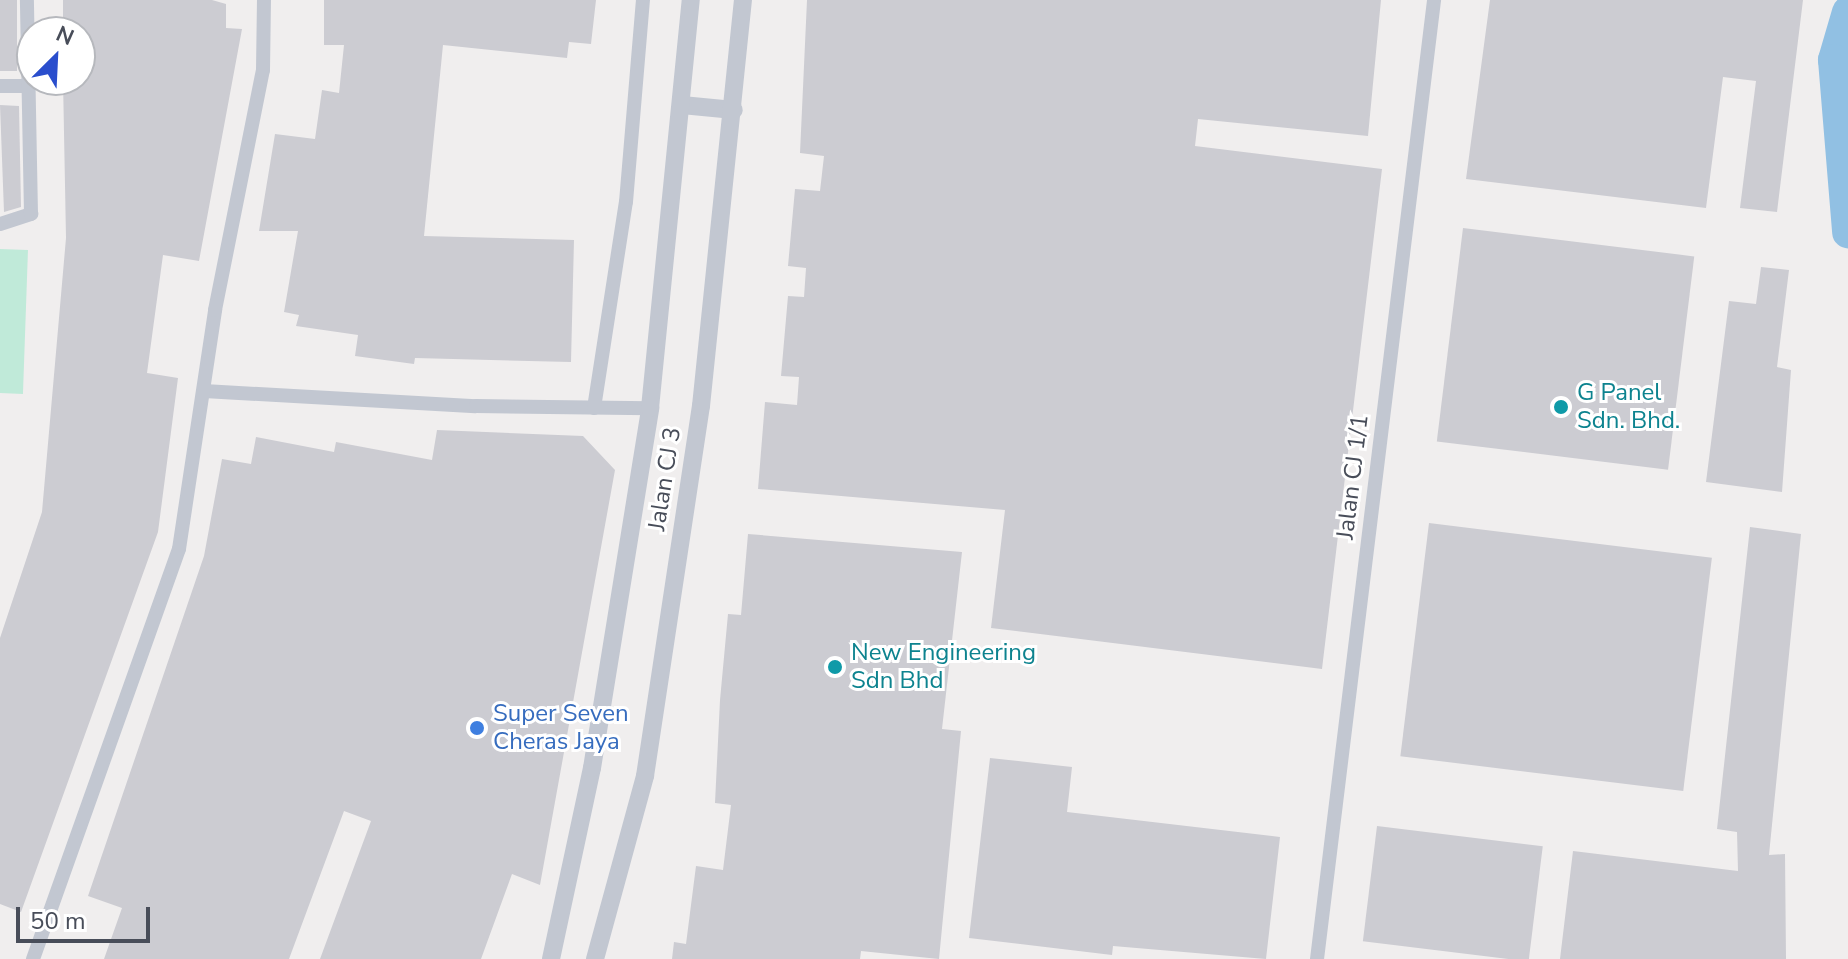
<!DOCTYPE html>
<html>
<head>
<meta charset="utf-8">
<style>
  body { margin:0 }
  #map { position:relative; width:1848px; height:959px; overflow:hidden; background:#f0eeee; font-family:"Nunito Sans",sans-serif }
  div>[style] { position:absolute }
  .green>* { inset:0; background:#c0ead9; transform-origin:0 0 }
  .river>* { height:32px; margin:-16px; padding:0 16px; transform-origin:16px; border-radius:16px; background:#91c0e3 }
  .building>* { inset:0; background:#ccccd2; transform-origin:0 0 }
  .minor>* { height:14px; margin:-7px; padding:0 7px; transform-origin:7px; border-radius:7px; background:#c2c7d1 }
  .tertiary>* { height:18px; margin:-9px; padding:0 9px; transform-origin:9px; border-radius:9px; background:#c2c7d1 }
  .dots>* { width:22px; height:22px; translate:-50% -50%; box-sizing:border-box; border:4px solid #fff; border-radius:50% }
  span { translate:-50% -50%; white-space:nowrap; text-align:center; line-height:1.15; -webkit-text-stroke:6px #fff; paint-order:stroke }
  .culture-label { font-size:24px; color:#0d838f }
  .left { translate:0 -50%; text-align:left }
  .street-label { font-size:24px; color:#484d59 }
  .shop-label { font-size:24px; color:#366cbe }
  .north { position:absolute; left:16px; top:16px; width:80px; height:80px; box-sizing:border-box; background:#fff; border:2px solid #b6b8bd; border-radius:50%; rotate:24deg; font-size:22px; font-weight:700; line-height:32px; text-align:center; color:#484d59 }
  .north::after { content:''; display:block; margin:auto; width:28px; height:36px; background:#2a4ecd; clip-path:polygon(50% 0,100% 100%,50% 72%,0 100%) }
  .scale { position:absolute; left:16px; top:907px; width:134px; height:36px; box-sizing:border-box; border:4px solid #484d59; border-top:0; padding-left:10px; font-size:24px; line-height:28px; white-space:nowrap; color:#484d59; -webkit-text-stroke:6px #fff; paint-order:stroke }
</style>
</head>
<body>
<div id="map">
  <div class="green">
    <i style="left:0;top:249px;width:28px;height:144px;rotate:2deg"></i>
  </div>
  <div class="river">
    <i style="left:1848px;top:12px;width:50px;rotate:106.3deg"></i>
    <i style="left:1834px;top:60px;width:173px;rotate:85.3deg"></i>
  </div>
  <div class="building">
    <i style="left:0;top:0;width:17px;height:71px"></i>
    <i style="clip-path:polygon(63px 0,212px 0,226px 4px,226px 28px,242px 29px,199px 261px,163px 255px,147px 373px,178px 378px,158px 532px,21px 912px,0 904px,0 638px,42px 512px,66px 238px,63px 80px,80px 80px,80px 32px,63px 32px)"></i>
    <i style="clip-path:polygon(324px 0,596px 0,591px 44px,569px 42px,567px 58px,443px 45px,424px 236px,574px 240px,571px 362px,415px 358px,414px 364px,355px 356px,358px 335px,296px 326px,299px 315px,284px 312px,298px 231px,259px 231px,275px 134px,315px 139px,322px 90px,339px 93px,344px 45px,324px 45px)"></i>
    <i style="clip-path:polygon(807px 0,1381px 0,1368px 136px,1198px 119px,1195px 146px,1382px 169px,1322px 669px,991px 628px,1005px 510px,758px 489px,765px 402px,797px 405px,799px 377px,781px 376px,788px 296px,804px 297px,806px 268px,788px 266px,795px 189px,820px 191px,824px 156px,800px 153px)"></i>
    <i style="clip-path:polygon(1490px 0,1803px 0,1777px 212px,1740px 208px,1756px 81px,1723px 77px,1706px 208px,1466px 179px)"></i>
    <i style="clip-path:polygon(0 105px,19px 106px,21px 207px,4px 212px)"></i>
    <i style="left:1463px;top:228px;width:233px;height:215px;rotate:7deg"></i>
    <i style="clip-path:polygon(1761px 267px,1789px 270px,1777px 367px,1791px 370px,1782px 492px,1706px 482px,1729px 301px,1756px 304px)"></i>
    <i style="clip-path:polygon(437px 430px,583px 436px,615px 470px,540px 885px,512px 874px,481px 959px,320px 959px,371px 821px,344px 811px,289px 959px,104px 959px,122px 908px,88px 896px,204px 556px,222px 459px,251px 464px,256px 437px,334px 452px,336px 442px,432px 460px)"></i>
    <i style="left:1429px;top:523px;width:285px;height:235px;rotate:7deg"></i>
    <i style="clip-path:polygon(1750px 527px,1801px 534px,1769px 855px,1785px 854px,1786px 959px,1560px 959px,1573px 851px,1738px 871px,1737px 832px,1717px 829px)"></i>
    <i style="clip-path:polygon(748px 534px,962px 552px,942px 729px,961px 731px,939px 959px,861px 951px,860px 959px,672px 959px,674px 942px,686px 944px,696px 866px,723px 870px,731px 805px,715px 803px,720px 700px,728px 614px,741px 615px)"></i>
    <i style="clip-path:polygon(990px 758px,1072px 767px,1067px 812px,1280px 837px,1266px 959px,1113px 946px,1112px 955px,969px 938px)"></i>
    <i style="left:1377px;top:826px;width:167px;height:116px;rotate:7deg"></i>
  </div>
  <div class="minor">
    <i style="left:0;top:86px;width:29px"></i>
    <i style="left:0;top:224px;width:33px;rotate:-18deg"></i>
    <i style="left:31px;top:214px;width:214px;rotate:-91.1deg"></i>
    <i style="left:204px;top:391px;width:272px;rotate:3.2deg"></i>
    <i style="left:476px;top:406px;width:174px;rotate:0.7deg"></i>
    <i style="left:594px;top:408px;width:208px;rotate:-81.2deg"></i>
    <i style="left:626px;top:202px;width:203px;rotate:-85.2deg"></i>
    <i style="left:33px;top:959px;width:435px;rotate:-70.4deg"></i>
    <i style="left:179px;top:549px;width:242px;rotate:-81.4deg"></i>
    <i style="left:215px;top:310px;width:245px;rotate:-78.7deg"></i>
    <i style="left:263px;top:70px;width:70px;rotate:-89.2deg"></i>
    <i style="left:1317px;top:959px;width:966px;rotate:-83.04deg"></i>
  </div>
  <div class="tertiary">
    <i style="left:682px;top:105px;width:52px;rotate:5.5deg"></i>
    <i style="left:551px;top:959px;width:195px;rotate:-77.9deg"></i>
    <i style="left:592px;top:768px;width:365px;rotate:-80.8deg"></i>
    <i style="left:650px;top:408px;width:410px;rotate:-84.3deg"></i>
    <i style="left:595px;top:959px;width:190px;rotate:-74.7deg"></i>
    <i style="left:645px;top:776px;width:374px;rotate:-81.4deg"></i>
    <i style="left:701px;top:406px;width:408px;rotate:-84.1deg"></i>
  </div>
  <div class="dots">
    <i style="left:1561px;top:407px;background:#0f9aa8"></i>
    <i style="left:835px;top:667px;background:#0f9aa8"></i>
    <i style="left:477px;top:728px;background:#3f7fe0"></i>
  </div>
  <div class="culture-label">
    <span class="left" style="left:1577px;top:407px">G Panel<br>Sdn. Bhd.</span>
    <span class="left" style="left:851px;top:667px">New Engineering<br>Sdn Bhd</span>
  </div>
  <div class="street-label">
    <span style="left:1353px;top:477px;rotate:-83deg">Jalan CJ 1/1</span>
    <span style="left:665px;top:479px;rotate:-81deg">Jalan CJ 3</span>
  </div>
  <div class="shop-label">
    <span class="left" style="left:493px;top:728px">Super Seven<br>Cheras Jaya</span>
  </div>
  <div class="north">N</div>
  <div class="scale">50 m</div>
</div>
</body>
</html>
